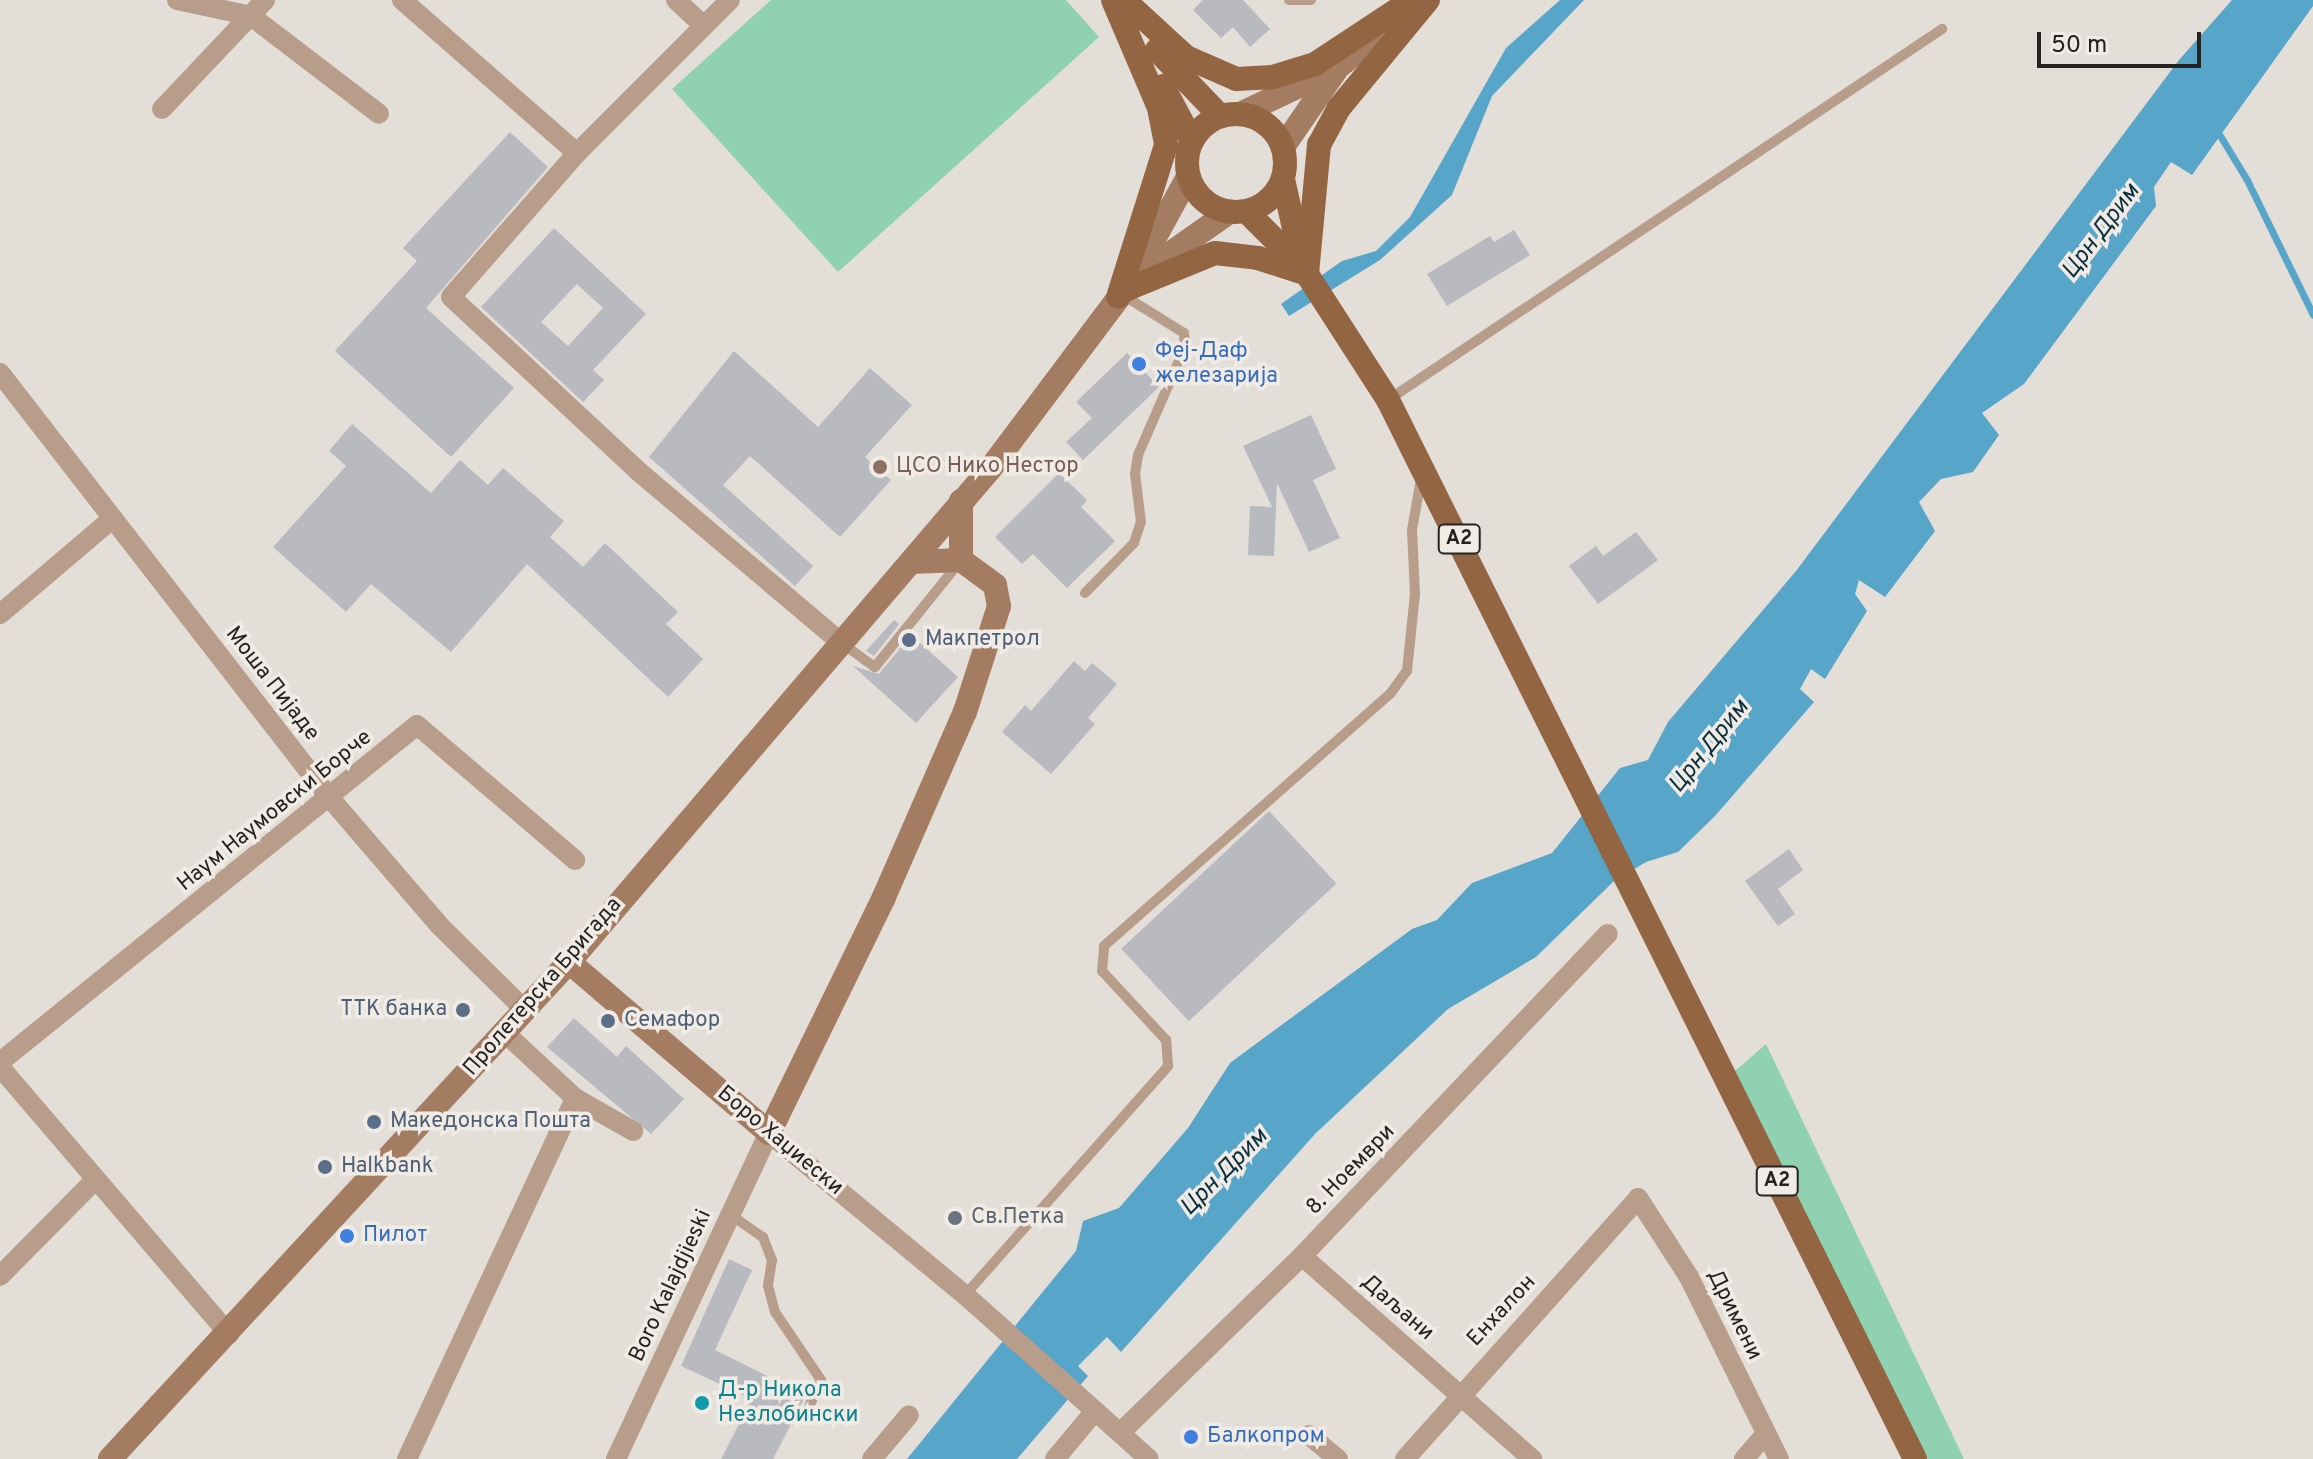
<!DOCTYPE html>
<html>
<head>
<meta charset="utf-8">
<style>
  body { margin:0 }
  #map { position:relative; width:2313px; height:1459px; overflow:hidden; background:#e4ded8; font-family:Overpass,sans-serif }
  div>[style] { position:absolute }
  .green>* { inset:0; background:#90d1b1 }
  .water>* { inset:0; background:#57a5c8 }
  .stream>* { height:7px; margin:-3.5px; padding:0 3.5px; transform-origin:3.5px; border-radius:3.5px; background:#57a5c8 }
  .building>* { inset:0; background:#b9b9c0; transform-origin:0 0 }
  .lane>* { height:10px; margin:-5px; padding:0 5px; transform-origin:5px; border-radius:5px; background:#b89d8a }
  .street>* { height:20px; margin:-10px; padding:0 10px; transform-origin:10px; border-radius:10px; background:#b89d8a }
  .secondary>* { height:24px; margin:-12px; padding:0 12px; transform-origin:12px; border-radius:12px; background:#a47c61 }
  .primary>* { height:24px; margin:-12px; padding:0 12px; transform-origin:12px; border-radius:12px; background:#946542 }
  .primary>.ring { margin:-12px; padding:0; box-sizing:content-box; background:none; border:24px solid #946542; border-radius:50% }
  .dots>* { width:22px; height:22px; translate:-50% -50%; box-sizing:border-box; border:4px solid #f1ebe6; border-radius:50% }
  span { translate:-50% -50%; white-space:nowrap; text-align:center; line-height:1.15; -webkit-text-stroke:7px #f1ebe6; paint-order:stroke }
  .shield-label span { padding:2px 6px; background:#f1ebe6; border:2px solid; border-radius:6px; -webkit-text-stroke-width:0 }
  .shield-label { font-size:20px; color:#252321; font-weight:700 }
  .shop-label { font-size:22px; color:#366cbe }
  .left { translate:0 -50%; text-align:left }
  .education-label { font-size:22px; color:#785e54 }
  .service-label { font-size:22px; color:#4e5e75 }
  .right { translate:-100% -50%; text-align:right }
  .street-label { font-size:22px; color:#252321 }
  .worship-label { font-size:22px; color:#5b616d }
  .culture-label { font-size:22px; color:#0d838f }
  .water-label { font-size:24px; color:#0b303f; font-style:italic }
  .scale { position:absolute; left:2037px; top:32px; width:164px; height:36px; box-sizing:border-box; border:4px solid #252321; border-top:0; padding-left:10px; font-size:24px; line-height:28px; white-space:nowrap; color:#252321; -webkit-text-stroke:6px #f1ebe6; paint-order:stroke }
</style>
</head>
<body>
<div id="map">
  <div class="green">
    <i style="clip-path:polygon(771px 0,1066px 0,1099px 37px,838px 272px,672px 89px)"></i>
    <i style="clip-path:polygon(1766px 1044px,1964px 1459px,1915px 1459px,1727px 1078px)"></i>
  </div>
  <div class="water">
    <i style="clip-path:polygon(1560px 0,1584px 0,1492px 96px,1452px 195px,1380px 260px,1289px 316px,1281px 304px,1342px 261px,1376px 251px,1410px 217px,1506px 48px)"></i>
    <i style="clip-path:polygon(2232px 0,2313px 0,2313px 6px,2192px 175px,2171px 162px,2154px 187px,2156px 206px,2024px 384px,1982px 413px,1999px 435px,1973px 472px,1941px 479px,1919px 502px,1935px 531px,1885px 597px,1859px 580px,1855px 594px,1867px 611px,1825px 679px,1811px 669px,1800px 689px,1814px 702px,1715px 816px,1678px 852px,1646px 862px,1613px 882px,1536px 957px,1448px 1009px,1315px 1134px,1121px 1352px,1107px 1337px,1078px 1366px,1088px 1376px,1017px 1459px,907px 1459px,1076px 1251px,1083px 1221px,1119px 1208px,1188px 1128px,1230px 1063px,1412px 929px,1437px 920px,1472px 883px,1552px 853px,1620px 768px,1648px 760px,1668px 722px,1796px 571px,2179px 60px)"></i>
  </div>
  <div class="stream">
    <i style="left:2216px;top:129px;width:60px;rotate:58.7deg"></i>
    <i style="left:2247px;top:180px;width:150px;rotate:63.9deg"></i>
  </div>
  <div class="building">
    <i style="clip-path:polygon(1203px 0,1243px 0,1270px 29px,1250px 47px,1233px 27px,1221px 38px,1193px 10px)"></i>
    <i style="clip-path:polygon(510px 132px,548px 167px,426px 308px,514px 388px,451px 457px,335px 351px,417px 261px,403px 248px)"></i>
    <i style="clip-path:polygon(evenodd,554px 228px,646px 314px,593px 370px,604px 380px,583px 402px,481px 307px,554px 228px,577px 284px,603px 308px,568px 346px,541px 322px,577px 284px)"></i>
    <i style="clip-path:polygon(1514px 230px,1530px 255px,1447px 306px,1427px 274px,1490px 236px,1494px 242px)"></i>
    <i style="clip-path:polygon(734px 351px,818px 427px,870px 368px,912px 405px,865px 457px,891px 480px,840px 537px,750px 456px,723px 485px,813px 566px,795px 586px,649px 457px)"></i>
    <i style="clip-path:polygon(1127px 353px,1159px 387px,1083px 460px,1066px 442px,1092px 418px,1076px 402px)"></i>
    <i style="clip-path:polygon(1311px 415px,1336px 469px,1313px 480px,1340px 538px,1309px 552px,1277px 483px,1274px 556px,1248px 555px,1250px 506px,1272px 507px,1243px 446px)"></i>
    <i style="clip-path:polygon(352px 424px,431px 493px,460px 460px,488px 485px,503px 468px,564px 521px,550px 537px,583px 567px,605px 543px,678px 612px,666px 624px,703px 659px,668px 697px,527px 564px,451px 652px,371px 584px,346px 612px,273px 547px,346px 466px,329px 451px)"></i>
    <i style="clip-path:polygon(1059px 473px,1087px 500px,1081px 507px,1115px 541px,1067px 588px,1033px 554px,1022px 564px,995px 537px)"></i>
    <i style="clip-path:polygon(1636px 532px,1658px 560px,1598px 604px,1569px 566px,1596px 546px,1603px 556px)"></i>
    <i style="clip-path:polygon(894px 620px,899px 624px,874px 656px,866px 651px)"></i>
    <i style="clip-path:polygon(911px 635px,958px 677px,916px 723px,853px 666px,879px 674px)"></i>
    <i style="clip-path:polygon(1074px 661px,1085px 671px,1092px 663px,1117px 684px,1088px 718px,1095px 724px,1051px 774px,1002px 732px,1025px 705px,1031px 711px)"></i>
    <i style="left:1269px;top:811px;width:99px;height:202px;rotate:47deg"></i>
    <i style="clip-path:polygon(1789px 849px,1803px 870px,1778px 889px,1795px 914px,1778px 926px,1745px 881px)"></i>
    <i style="clip-path:polygon(574px 1018px,617px 1057px,626px 1046px,684px 1099px,651px 1134px,547px 1047px)"></i>
    <i style="clip-path:polygon(729px 1259px,752px 1270px,715px 1350px,806px 1395px,773px 1459px,721px 1459px,752px 1399px,681px 1366px)"></i>
  </div>
  <div class="lane">
    <i style="left:1289px;top:0;width:22px"></i>
    <i style="left:1388px;top:400px;width:667px;rotate:-33.81deg"></i>
    <i style="left:1085px;top:593px;width:70px;rotate:-45.6deg"></i>
    <i style="left:1134px;top:543px;width:22px;rotate:-72deg"></i>
    <i style="left:1141px;top:522px;width:48px;rotate:-97.1deg"></i>
    <i style="left:1135px;top:474px;width:19px;rotate:-81deg"></i>
    <i style="left:1138px;top:455px;width:118px;rotate:-66.5deg"></i>
    <i style="left:1185px;top:347px;width:14px;rotate:-94deg"></i>
    <i style="left:1184px;top:333px;width:72px;rotate:-148.1deg"></i>
    <i style="left:843px;top:644px;width:39px;rotate:36deg"></i>
    <i style="left:875px;top:667px;width:134px;rotate:-51.1deg"></i>
    <i style="left:731px;top:1215px;width:39px;rotate:35deg"></i>
    <i style="left:763px;top:1237px;width:25px;rotate:69deg"></i>
    <i style="left:772px;top:1260px;width:26px;rotate:99deg"></i>
    <i style="left:768px;top:1286px;width:27px;rotate:75deg"></i>
    <i style="left:775px;top:1312px;width:82px;rotate:55.9deg"></i>
    <i style="left:821px;top:1380px;width:35px;rotate:114deg"></i>
    <i style="left:965px;top:1295px;width:306px;rotate:-48.4deg"></i>
    <i style="left:1168px;top:1066px;width:26px;rotate:-94deg"></i>
    <i style="left:1166px;top:1040px;width:94px;rotate:-132.8deg"></i>
    <i style="left:1102px;top:971px;width:25px;rotate:-85deg"></i>
    <i style="left:1104px;top:946px;width:381px;rotate:-41.4deg"></i>
    <i style="left:1390px;top:694px;width:29px;rotate:-54deg"></i>
    <i style="left:1407px;top:671px;width:77px;rotate:-84.1deg"></i>
    <i style="left:1415px;top:594px;width:64px;rotate:-92.7deg"></i>
    <i style="left:1412px;top:530px;width:52px;rotate:-80deg"></i>
  </div>
  <div class="street">
    <i style="left:177px;top:0;width:76px;rotate:12.2deg"></i>
    <i style="left:251px;top:16px;width:161px;rotate:37.4deg"></i>
    <i style="left:402px;top:0;width:232px;rotate:41.2deg"></i>
    <i style="left:676px;top:0;width:37px;rotate:43deg"></i>
    <i style="left:730px;top:0;width:216px;rotate:135deg"></i>
    <i style="left:577px;top:153px;width:191px;rotate:131.2deg"></i>
    <i style="left:451px;top:297px;width:255px;rotate:42.9deg"></i>
    <i style="left:638px;top:471px;width:268px;rotate:40.2deg"></i>
    <i style="left:162px;top:109px;width:150px;rotate:-46.6deg"></i>
    <i style="left:0;top:373px;width:537px;rotate:52.19deg"></i>
    <i style="left:329px;top:797px;width:169px;rotate:49.3deg"></i>
    <i style="left:439px;top:925px;width:121px;rotate:44.7deg"></i>
    <i style="left:0;top:614px;width:147px;rotate:-40.3deg"></i>
    <i style="left:504px;top:1032px;width:97px;rotate:42.9deg"></i>
    <i style="left:575px;top:1098px;width:67px;rotate:29.6deg"></i>
    <i style="left:0;top:1062px;width:536px;rotate:-38.94deg"></i>
    <i style="left:417px;top:725px;width:208px;rotate:40.5deg"></i>
    <i style="left:0;top:1067px;width:352px;rotate:49.4deg"></i>
    <i style="left:1302px;top:1256px;width:307px;rotate:41.4deg"></i>
    <i style="left:0;top:1276px;width:136px;rotate:-45.3deg"></i>
    <i style="left:1121px;top:1432px;width:252px;rotate:-44.2deg"></i>
    <i style="left:1302px;top:1256px;width:444px;rotate:-46.5deg"></i>
    <i style="left:1309px;top:1435px;width:38px;rotate:40deg"></i>
    <i style="left:407px;top:1459px;width:398px;rotate:-65deg"></i>
    <i style="left:616px;top:1459px;width:360px;rotate:-64.9deg"></i>
    <i style="left:769px;top:1133px;width:254px;rotate:39.6deg"></i>
    <i style="left:965px;top:1295px;width:246px;rotate:41.7deg"></i>
    <i style="left:872px;top:1459px;width:57px;rotate:-49.9deg"></i>
    <i style="left:1055px;top:1459px;width:62px;rotate:-50.2deg"></i>
    <i style="left:1405px;top:1459px;width:350px;rotate:-48.2deg"></i>
    <i style="left:1638px;top:1198px;width:94px;rotate:57.2deg"></i>
    <i style="left:1689px;top:1277px;width:203px;rotate:63.7deg"></i>
    <i style="left:1744px;top:1459px;width:33px;rotate:-49deg"></i>
  </div>
  <div class="secondary">
    <i style="left:1240px;top:114px;width:107px;rotate:-25.4deg"></i>
    <i style="left:1337px;top:68px;width:68px;rotate:-39.1deg"></i>
    <i style="left:1283px;top:147px;width:93px;rotate:-55.5deg"></i>
    <i style="left:1137px;top:277px;width:113px;rotate:-35.2deg"></i>
    <i style="left:961px;top:501px;width:59px;rotate:90deg"></i>
    <i style="left:569px;top:962px;width:263px;rotate:40.5deg"></i>
    <i style="left:769px;top:1133px;width:263px;rotate:-64deg"></i>
    <i style="left:884px;top:897px;width:202px;rotate:-66.4deg"></i>
    <i style="left:965px;top:712px;width:111px;rotate:-72.2deg"></i>
    <i style="left:999px;top:606px;width:21px;rotate:-101deg"></i>
    <i style="left:995px;top:585px;width:42px;rotate:-143.7deg"></i>
    <i style="left:961px;top:560px;width:50px;rotate:177.7deg"></i>
    <i style="left:110px;top:1459px;width:677px;rotate:-47.28deg"></i>
    <i style="left:569px;top:962px;width:648px;rotate:-49.5deg"></i>
    <i style="left:990px;top:469px;width:235px;rotate:-53.1deg"></i>
    <i style="left:1131px;top:281px;width:119px;rotate:-61.3deg"></i>
  </div>
  <div class="primary">
    <i style="left:1113px;top:0;width:117px;rotate:66.9deg"></i>
    <i style="left:1159px;top:108px;width:38px;rotate:79deg"></i>
    <i style="left:1166px;top:145px;width:159px;rotate:107.5deg"></i>
    <i style="left:1124px;top:0;width:84px;rotate:42.6deg"></i>
    <i style="left:1186px;top:57px;width:55px;rotate:23.7deg"></i>
    <i style="left:1236px;top:79px;width:37px;rotate:-3deg"></i>
    <i style="left:1273px;top:77px;width:44px;rotate:-17.2deg"></i>
    <i style="left:1315px;top:64px;width:116px;rotate:-33.4deg"></i>
    <i style="left:1157px;top:50px;width:91px;rotate:46.3deg"></i>
    <i style="left:1163px;top:86px;width:62px;rotate:62.2deg"></i>
    <i class="ring" style="left:1187px;top:114px;width:74px;height:74px"></i>
    <i style="left:1283px;top:179px;width:88px;rotate:77.5deg"></i>
    <i style="left:1247px;top:212px;width:79px;rotate:45deg"></i>
    <i style="left:1303px;top:268px;width:157px;rotate:57.2deg"></i>
    <i style="left:1388px;top:400px;width:1183px;rotate:63.54deg"></i>
    <i style="left:1125px;top:290px;width:97px;rotate:-22.3deg"></i>
    <i style="left:1215px;top:253px;width:43px;rotate:6.6deg"></i>
    <i style="left:1258px;top:258px;width:52px;rotate:18.1deg"></i>
    <i style="left:1307px;top:274px;width:130px;rotate:-84.7deg"></i>
    <i style="left:1319px;top:145px;width:42px;rotate:-61.6deg"></i>
    <i style="left:1339px;top:108px;width:140px;rotate:-50.5deg"></i>
  </div>
  <div class="dots">
    <i style="left:1139px;top:364px;background:#3f7fe0"></i>
    <i style="left:880px;top:467px;background:#8d6e63"></i>
    <i style="left:909px;top:640px;background:#5c6f8a"></i>
    <i style="left:463px;top:1010px;background:#5c6f8a"></i>
    <i style="left:608px;top:1021px;background:#5c6f8a"></i>
    <i style="left:374px;top:1122px;background:#5c6f8a"></i>
    <i style="left:325px;top:1167px;background:#5c6f8a"></i>
    <i style="left:955px;top:1218px;background:#6b7280"></i>
    <i style="left:347px;top:1236px;background:#3f7fe0"></i>
    <i style="left:702px;top:1403px;background:#0f9aa8"></i>
    <i style="left:1191px;top:1437px;background:#3f7fe0"></i>
  </div>
  <div class="shield-label">
    <span style="left:1459px;top:539px">A2</span>
    <span style="left:1777px;top:1181px">A2</span>
  </div>
  <div class="shop-label">
    <span class="left" style="left:1155px;top:364px">Феј-Даф<br>железарија</span>
    <span class="left" style="left:363px;top:1236px">Пилот</span>
    <span class="left" style="left:1207px;top:1437px">Балкопром</span>
  </div>
  <div class="education-label">
    <span class="left" style="left:896px;top:467px">ЦСО Нико Нестор</span>
  </div>
  <div class="service-label">
    <span class="left" style="left:925px;top:640px">Макпетрол</span>
    <span class="right" style="left:447px;top:1010px">TTK банка</span>
    <span class="left" style="left:624px;top:1021px">Семафор</span>
    <span class="left" style="left:390px;top:1122px">Македонска Пошта</span>
    <span class="left" style="left:341px;top:1167px">Halkbank</span>
  </div>
  <div class="street-label">
    <span style="left:272px;top:684px;rotate:52deg">Моша Пијаде</span>
    <span style="left:275px;top:811px;rotate:-39deg">Наум Наумовски Борче</span>
    <span style="left:543px;top:987px;rotate:-49deg">Пролетерска Бригада</span>
    <span style="left:780px;top:1141px;rotate:40deg">Боро Хаџиески</span>
    <span style="left:1351px;top:1170px;rotate:-46deg">8. Ноември</span>
    <span style="left:671px;top:1286px;rotate:-65deg">Boro Kalajdjieski</span>
    <span style="left:1397px;top:1308px;rotate:41deg">Даљани</span>
    <span style="left:1502px;top:1311px;rotate:-47deg">Енхалон</span>
    <span style="left:1734px;top:1315px;rotate:64deg">Дримени</span>
  </div>
  <div class="worship-label">
    <span class="left" style="left:971px;top:1218px">Св.Петка</span>
  </div>
  <div class="culture-label">
    <span class="left" style="left:718px;top:1403px">Д-р Никола<br>Незлобински</span>
  </div>
  <div class="water-label">
    <span style="left:2102px;top:232px;rotate:-53deg">Црн Дрим</span>
    <span style="left:1710px;top:747px;rotate:-51deg">Црн Дрим</span>
    <span style="left:1225px;top:1173px;rotate:-45deg">Црн Дрим</span>
  </div>
  <div class="scale">50 m</div>
</div>
</body>
</html>
